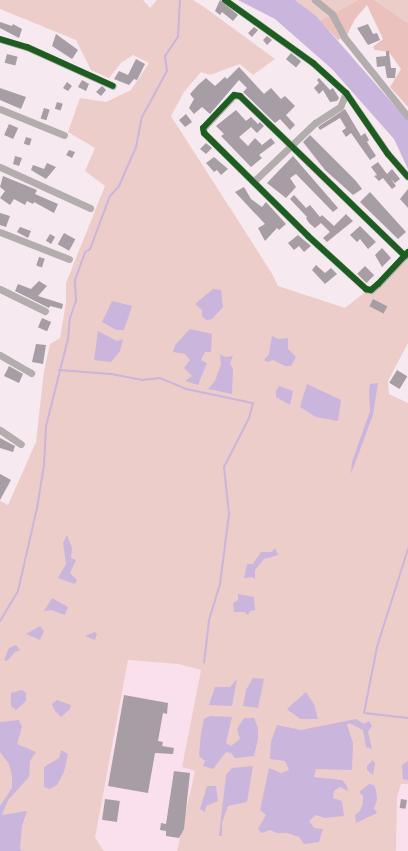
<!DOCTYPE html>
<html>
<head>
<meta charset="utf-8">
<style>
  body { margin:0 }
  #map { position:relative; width:408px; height:851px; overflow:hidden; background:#f6e9ef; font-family:"Playfair Display",serif }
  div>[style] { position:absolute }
  .built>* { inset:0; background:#f9e0ec }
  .green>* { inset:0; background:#edcdca }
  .forest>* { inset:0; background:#eac1bd }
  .water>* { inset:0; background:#cab5dc }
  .stream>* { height:2px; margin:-1px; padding:0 1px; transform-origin:1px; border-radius:1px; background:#cab5dc }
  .building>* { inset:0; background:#a79da4; transform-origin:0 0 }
  .street>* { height:7px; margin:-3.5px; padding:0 3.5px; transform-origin:3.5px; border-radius:3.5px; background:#b4adae }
  .cycleway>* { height:6px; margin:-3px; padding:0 3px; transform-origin:3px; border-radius:3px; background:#1b5e20 }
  span { translate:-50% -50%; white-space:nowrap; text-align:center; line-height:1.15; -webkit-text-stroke:4px #fef6fa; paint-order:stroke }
</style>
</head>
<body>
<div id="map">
  <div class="built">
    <i style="clip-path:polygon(128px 660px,178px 664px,201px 670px,182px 767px,195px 771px,177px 851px,104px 851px,95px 838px)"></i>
    <i style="clip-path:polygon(406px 783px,408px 784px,408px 851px,396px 851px,397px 797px,401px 784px)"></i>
  </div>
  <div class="green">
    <i style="clip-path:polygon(0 0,143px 0,150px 8px,157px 0,193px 0,204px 7px,275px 59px,253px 75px,240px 64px,210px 75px,201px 72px,184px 92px,171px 116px,271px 272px,278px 286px,345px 308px,408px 258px,408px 343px,388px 381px,389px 394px,408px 403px,408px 784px,401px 784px,397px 797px,396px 851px,177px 851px,195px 771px,182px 767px,201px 670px,178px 664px,128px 660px,95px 838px,104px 851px,0 851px,0 501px,8px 505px,36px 442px,44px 371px,50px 344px,60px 338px,66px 302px,66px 283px,105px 186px,85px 171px,95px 148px,68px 132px,80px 98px,106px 102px,131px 90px,149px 63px,133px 55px,121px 63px,109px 78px,91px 70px,76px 40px,0 9px)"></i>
    <i style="clip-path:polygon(295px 0,358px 0,320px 21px)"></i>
    <i style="clip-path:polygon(374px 0,408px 0,408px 23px)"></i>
  </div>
  <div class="forest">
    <i style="clip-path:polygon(358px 0,374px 0,408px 23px,408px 107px,390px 87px,401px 69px,389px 52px,375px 50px,373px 47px,383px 39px,367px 5px,355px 19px,347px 35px,338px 40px,320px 21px)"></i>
  </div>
  <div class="water">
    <i style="clip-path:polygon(238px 0,295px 0,316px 16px,408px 121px,408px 169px,394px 139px,332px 69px,275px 19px)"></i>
    <i style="clip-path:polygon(213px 289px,221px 290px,223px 307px,212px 319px,206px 320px,202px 316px,202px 310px,195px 304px)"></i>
    <i style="clip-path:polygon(112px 301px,132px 306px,124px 330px,116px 330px,102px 322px)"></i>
    <i style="clip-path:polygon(190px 329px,212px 334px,211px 352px,205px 352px,201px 360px,207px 363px,198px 385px,185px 381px,192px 376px,184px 368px,190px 360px,185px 354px,173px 352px,175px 345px)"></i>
    <i style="clip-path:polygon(98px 331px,117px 341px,123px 339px,120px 351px,111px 362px,94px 360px)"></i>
    <i style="clip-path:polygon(272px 336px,278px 339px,288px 338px,288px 349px,296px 357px,291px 366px,285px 366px,273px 360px,267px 362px,264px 360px,269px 354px)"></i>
    <i style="clip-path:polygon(220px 354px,225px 357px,233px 356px,230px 363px,233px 369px,232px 394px,208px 389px,215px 381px,221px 364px)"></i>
    <i style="clip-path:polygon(378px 383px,373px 415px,351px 474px,352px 462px,370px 411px,369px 390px,370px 384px)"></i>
    <i style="clip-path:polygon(307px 384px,341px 400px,338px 421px,316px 417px,300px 407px)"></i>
    <i style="clip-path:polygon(279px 386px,293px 391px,290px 405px,276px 397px,276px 391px)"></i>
    <i style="clip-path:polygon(67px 535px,72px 548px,71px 558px,76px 560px,70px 573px,77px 580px,75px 584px,58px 578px,66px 564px,63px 543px)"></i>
    <i style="clip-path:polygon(275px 548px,278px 555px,264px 559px,255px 570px,255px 579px,252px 577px,244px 578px,247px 564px,253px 564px,261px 552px,272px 552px)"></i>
    <i style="clip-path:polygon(238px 594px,254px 597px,255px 610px,250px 611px,248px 615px,245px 612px,234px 612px,233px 603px,238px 600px)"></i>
    <i style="clip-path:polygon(52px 598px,68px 607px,65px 615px,51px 610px,44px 611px)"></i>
    <i style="clip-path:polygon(40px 626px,44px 631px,40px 640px,26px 634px)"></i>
    <i style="clip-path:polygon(95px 632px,97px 634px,95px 640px,85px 636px)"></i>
    <i style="clip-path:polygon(16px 645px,20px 650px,15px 652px,7px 661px,4px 660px,9px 648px)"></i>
    <i style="clip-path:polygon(253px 678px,264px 679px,258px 708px,243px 706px,246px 690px)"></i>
    <i style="clip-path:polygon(237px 679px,232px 706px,209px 705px,215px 687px,230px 687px)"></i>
    <i style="clip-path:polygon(22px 690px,26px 693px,26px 701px,16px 710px,11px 706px,11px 693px)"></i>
    <i style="clip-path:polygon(306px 692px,314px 704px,318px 719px,300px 719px,287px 709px)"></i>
    <i style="clip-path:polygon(57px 700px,71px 705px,70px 709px,61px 717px,55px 711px,52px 704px)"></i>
    <i style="clip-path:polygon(210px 716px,232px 717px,226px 743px,231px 746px,240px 739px,237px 729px,244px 718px,254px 718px,258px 728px,258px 739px,254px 756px,235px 758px,231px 753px,226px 752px,213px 769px,203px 766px,205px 761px,199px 756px,201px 733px,204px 719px)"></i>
    <i style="clip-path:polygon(356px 719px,364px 724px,369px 721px,372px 726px,368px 732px,372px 749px,366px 747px,363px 730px,349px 723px,347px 725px,353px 743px,352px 770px,316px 769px,314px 777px,342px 780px,347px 786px,348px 791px,340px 787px,334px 791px,333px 798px,342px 801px,344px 816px,325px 818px,316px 815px,309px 821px,314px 828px,323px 829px,319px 842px,304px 844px,299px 837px,287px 833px,277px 833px,270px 830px,262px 833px,258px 829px,266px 815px,260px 810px,269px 768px,281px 773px,289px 770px,285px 761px,270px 759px,271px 742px,277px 725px,301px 730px)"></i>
    <i style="clip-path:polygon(19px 720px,22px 727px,17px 744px,36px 752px,30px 761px,29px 777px,8px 800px,2px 815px,27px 811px,22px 826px,20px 848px,22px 851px,0 851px,0 806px,12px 788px,12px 776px,9px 764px,0 752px,0 722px)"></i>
    <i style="clip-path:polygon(61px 750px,68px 754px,64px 772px,57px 785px,50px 789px,44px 787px,44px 767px,59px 758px)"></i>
    <i style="clip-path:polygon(373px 760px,375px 764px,373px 775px,367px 770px,367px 766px)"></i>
    <i style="clip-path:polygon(408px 761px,408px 780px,403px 779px,402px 765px)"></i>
    <i style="clip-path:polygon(253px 766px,247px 802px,228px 806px,222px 823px,222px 836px,219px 836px,226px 775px,232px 768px)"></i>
    <i style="clip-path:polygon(369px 784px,374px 785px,376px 790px,377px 800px,374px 808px,377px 813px,356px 823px,355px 815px,360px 811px,363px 803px,363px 796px,359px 792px)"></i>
    <i style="clip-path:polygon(207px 786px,216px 786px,218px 801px,206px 806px,205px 812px,200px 809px)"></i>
  </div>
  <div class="stream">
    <i style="left:59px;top:370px;width:52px;rotate:4.4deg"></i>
    <i style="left:111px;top:374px;width:32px;rotate:11deg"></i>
    <i style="left:142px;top:380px;width:18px;rotate:-6deg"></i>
    <i style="left:160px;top:378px;width:28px;rotate:23deg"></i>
    <i style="left:186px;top:389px;width:68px;rotate:11.8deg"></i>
    <i style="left:253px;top:403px;width:16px;rotate:105deg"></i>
    <i style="left:249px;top:418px;width:55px;rotate:117deg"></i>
    <i style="left:224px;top:467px;width:47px;rotate:83.9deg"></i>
    <i style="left:229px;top:514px;width:71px;rotate:97.3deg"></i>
    <i style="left:220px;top:584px;width:39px;rotate:107deg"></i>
    <i style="left:209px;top:621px;width:42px;rotate:96.8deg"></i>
    <i style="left:408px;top:549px;width:103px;rotate:107.6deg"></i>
    <i style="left:377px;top:647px;width:67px;rotate:101.1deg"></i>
    <i style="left:364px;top:713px;width:44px;rotate:6.5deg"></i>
    <i style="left:0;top:621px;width:35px;rotate:-59deg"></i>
    <i style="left:18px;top:591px;width:85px;rotate:-77.1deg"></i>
    <i style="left:37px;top:508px;width:44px;rotate:-80.8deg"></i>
    <i style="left:44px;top:465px;width:39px;rotate:-87deg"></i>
    <i style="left:46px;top:426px;width:90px;rotate:-75.8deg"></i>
    <i style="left:68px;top:339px;width:21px;rotate:-85deg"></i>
    <i style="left:70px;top:318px;width:18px;rotate:-71deg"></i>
    <i style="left:76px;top:301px;width:21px;rotate:-93deg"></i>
    <i style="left:75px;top:280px;width:30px;rotate:-70deg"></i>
    <i style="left:85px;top:252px;width:6px;rotate:-31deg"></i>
    <i style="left:90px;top:249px;width:57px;rotate:-69.3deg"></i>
    <i style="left:110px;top:196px;width:13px;rotate:-48deg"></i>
    <i style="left:119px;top:186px;width:43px;rotate:-66.4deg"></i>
    <i style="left:136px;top:147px;width:31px;rotate:-79deg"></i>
    <i style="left:142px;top:117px;width:52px;rotate:-61.5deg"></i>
    <i style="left:167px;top:71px;width:15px;rotate:-98deg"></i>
    <i style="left:165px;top:56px;width:23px;rotate:-56deg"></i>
    <i style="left:178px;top:37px;width:37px;rotate:-87deg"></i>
  </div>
  <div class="building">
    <i style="clip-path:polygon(220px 0,238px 15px,233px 21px,222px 12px,220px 15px,215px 11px)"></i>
    <i style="clip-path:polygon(0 22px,12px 26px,13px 24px,22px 29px,19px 38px,0 28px)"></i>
    <i style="clip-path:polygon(368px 24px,373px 34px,377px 33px,380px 40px,368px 45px,357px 28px)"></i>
    <i style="clip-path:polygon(254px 27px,258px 30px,252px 37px,248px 33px)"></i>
    <i style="clip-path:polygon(56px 34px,78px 50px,72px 59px,52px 46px)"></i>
    <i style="clip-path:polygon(267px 36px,272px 40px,267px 45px,263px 40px)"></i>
    <i style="clip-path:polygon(386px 51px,389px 51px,391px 68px,396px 68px,395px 78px,387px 78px,385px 66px,377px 67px,376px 57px,386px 56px)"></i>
    <i style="left:291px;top:53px;width:13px;height:8px;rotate:39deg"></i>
    <i style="left:7px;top:54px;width:11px;height:9px;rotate:15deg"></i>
    <i style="clip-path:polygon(136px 59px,145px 64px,137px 80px,134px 79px,129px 85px,114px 79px,119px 71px,128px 75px)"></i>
    <i style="clip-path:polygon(239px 67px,264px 94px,271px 88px,281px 99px,285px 96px,295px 106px,286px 115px,295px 125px,290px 130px,280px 119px,275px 123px,243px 92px,247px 88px,239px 80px,210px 114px,202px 107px,194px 114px,189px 108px,194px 99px,190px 94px,198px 85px,206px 78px,215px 86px,225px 77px,227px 79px)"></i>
    <i style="clip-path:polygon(319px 78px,330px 90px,333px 88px,339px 98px,337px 101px,330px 102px,323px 90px,319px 94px,314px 88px,319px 83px,317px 80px)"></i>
    <i style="clip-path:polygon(82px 80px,89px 84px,86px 91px,78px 87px)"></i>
    <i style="clip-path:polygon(67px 82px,72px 86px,68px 91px,63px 88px)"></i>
    <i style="clip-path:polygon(102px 86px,106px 90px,101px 96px,96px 92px)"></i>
    <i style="clip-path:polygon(0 88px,26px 97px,21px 109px,0 100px)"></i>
    <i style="left:57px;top:102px;width:6px;height:7px;rotate:18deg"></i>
    <i style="left:44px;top:108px;width:6px;height:11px;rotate:18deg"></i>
    <i style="clip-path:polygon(345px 109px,361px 136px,365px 133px,369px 140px,367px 142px,376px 156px,370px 160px,351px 133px,346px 137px,342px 131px,346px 128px,340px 118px,320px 130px,318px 127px)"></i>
    <i style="clip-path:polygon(236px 110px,246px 121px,251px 117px,258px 124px,260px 122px,264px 126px,257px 133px,251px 127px,239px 137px,248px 146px,255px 138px,262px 145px,271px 138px,275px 143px,259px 155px,262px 158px,251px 167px,221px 136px,224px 134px,216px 126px)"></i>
    <i style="clip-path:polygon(186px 114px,192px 122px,185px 127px,179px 120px)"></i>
    <i style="left:9px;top:124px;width:10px;height:12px;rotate:24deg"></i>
    <i style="clip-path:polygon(310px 135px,356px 181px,362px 189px,353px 195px,325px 170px,303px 142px)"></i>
    <i style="left:26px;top:137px;width:6px;height:7px;rotate:18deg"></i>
    <i style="clip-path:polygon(206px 143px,212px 148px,206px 154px,200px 149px)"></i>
    <i style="clip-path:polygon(69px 150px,75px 152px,72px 158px,66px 155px)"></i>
    <i style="clip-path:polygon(15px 156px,22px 158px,19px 166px,13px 164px)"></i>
    <i style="clip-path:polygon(293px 156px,338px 208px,333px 212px,296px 174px,290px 178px,296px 187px,286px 198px,267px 183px)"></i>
    <i style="clip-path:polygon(214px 157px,228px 169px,221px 175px,217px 170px,214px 172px,206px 163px)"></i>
    <i style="clip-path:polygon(378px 162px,387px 174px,392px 169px,400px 179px,395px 183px,391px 179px,396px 186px,392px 189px,383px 178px,379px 181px,374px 176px,377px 175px,371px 167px)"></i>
    <i style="clip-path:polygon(47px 163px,56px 167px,46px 179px,31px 170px,33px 165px,44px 169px)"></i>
    <i style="clip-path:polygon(3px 176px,37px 190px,35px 194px,58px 204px,54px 213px,34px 202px,33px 204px,27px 201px,25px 205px,14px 199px,10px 205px,0 198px,5px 191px,0 187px)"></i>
    <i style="clip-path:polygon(244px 187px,251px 199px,262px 207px,266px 202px,286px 224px,279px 230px,277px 228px,265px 241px,258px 228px,265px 224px,235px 192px)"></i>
    <i style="clip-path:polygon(408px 189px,408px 208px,400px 199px)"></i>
    <i style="clip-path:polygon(370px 192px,406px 232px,398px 239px,360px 202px)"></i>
    <i style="clip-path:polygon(294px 195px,306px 208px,310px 205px,320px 217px,322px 215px,334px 226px,346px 214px,353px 221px,327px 242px,323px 238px,330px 232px,321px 223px,315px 228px,309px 223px,306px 218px,307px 217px,290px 199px)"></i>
    <i style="clip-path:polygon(0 213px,10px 216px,6px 227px,0 225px)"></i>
    <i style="clip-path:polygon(360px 226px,376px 242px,368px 249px,360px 239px,357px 242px,350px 235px)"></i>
    <i style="clip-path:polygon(20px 227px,31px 231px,28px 238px,17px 232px)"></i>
    <i style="left:64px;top:233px;width:13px;height:13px;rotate:29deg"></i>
    <i style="left:50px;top:234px;width:6px;height:8px;rotate:31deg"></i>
    <i style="clip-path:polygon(298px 235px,311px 246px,304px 252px,299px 246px,294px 250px,288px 243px)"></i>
    <i style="clip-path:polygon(382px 248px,391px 258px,382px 267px,375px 255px)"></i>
    <i style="left:39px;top:257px;width:6px;height:9px;rotate:18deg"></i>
    <i style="clip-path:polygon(316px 265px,325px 273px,331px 268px,337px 274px,325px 284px,312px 270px)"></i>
    <i style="left:365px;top:266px;width:13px;height:11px;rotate:45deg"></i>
    <i style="clip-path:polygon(39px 281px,47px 286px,38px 296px,63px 304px,62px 309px,50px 306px,49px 308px,15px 291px,18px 284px,31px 289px)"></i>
    <i style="left:373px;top:299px;width:16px;height:8px;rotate:27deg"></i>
    <i style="left:42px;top:318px;width:10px;height:10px;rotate:24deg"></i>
    <i style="clip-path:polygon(36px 344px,46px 345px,43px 364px,32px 362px)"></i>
    <i style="clip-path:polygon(9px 366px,23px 374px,19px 383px,4px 376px)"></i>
    <i style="left:397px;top:370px;width:12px;height:15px;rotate:31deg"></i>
    <i style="clip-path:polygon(0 438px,15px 446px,13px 452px,0 448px)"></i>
    <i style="clip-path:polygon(0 474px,11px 480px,0 500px)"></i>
    <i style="clip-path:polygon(124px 695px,168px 703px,167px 714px,163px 713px,158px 741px,163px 742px,162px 746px,174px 748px,173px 754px,155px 753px,148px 793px,108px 786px)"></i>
    <i style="clip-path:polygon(174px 771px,190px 773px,184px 829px,179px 838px,166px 836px,166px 831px,160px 830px,161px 823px,166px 824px)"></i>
    <i style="left:105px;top:799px;width:15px;height:21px;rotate:8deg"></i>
    <i style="left:401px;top:799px;width:6px;height:9px;rotate:9deg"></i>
  </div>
  <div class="street">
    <i style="left:225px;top:0;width:108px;rotate:35.6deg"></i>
    <i style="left:313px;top:63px;width:45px;rotate:42.3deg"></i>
    <i style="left:346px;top:93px;width:74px;rotate:55.5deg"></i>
    <i style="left:388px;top:154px;width:30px;rotate:49deg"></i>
    <i style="left:315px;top:0;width:22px;rotate:39deg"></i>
    <i style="left:332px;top:14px;width:26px;rotate:62deg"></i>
    <i style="left:344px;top:37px;width:102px;rotate:51.3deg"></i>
    <i style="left:0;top:39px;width:28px;rotate:17deg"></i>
    <i style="left:27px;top:47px;width:94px;rotate:24.4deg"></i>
    <i style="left:0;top:109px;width:69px;rotate:22.1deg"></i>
    <i style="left:0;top:167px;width:99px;rotate:24.5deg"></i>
    <i style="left:254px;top:181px;width:84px;rotate:-43.6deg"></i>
    <i style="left:315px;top:123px;width:30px;rotate:-33deg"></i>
    <i style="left:340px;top:107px;width:15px;rotate:-67deg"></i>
    <i style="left:0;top:232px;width:74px;rotate:21.4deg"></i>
    <i style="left:405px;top:256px;width:230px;rotate:-135.9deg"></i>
    <i style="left:240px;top:96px;width:6px;rotate:-171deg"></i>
    <i style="left:234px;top:95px;width:45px;rotate:133.2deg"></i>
    <i style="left:203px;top:128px;width:5px;rotate:79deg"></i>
    <i style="left:204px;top:133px;width:146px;rotate:44.7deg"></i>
    <i style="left:308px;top:236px;width:79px;rotate:42.4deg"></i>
    <i style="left:366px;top:289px;width:5px;rotate:11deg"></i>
    <i style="left:371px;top:290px;width:9px;rotate:-41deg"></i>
    <i style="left:378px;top:284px;width:44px;rotate:-46.8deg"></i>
    <i style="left:0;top:289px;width:50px;rotate:26.1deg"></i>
    <i style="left:0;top:355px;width:36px;rotate:30deg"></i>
    <i style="left:0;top:430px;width:25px;rotate:34deg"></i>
  </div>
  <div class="cycleway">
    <i style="left:225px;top:0;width:108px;rotate:35.6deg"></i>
    <i style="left:313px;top:63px;width:45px;rotate:42.3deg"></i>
    <i style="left:346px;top:93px;width:74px;rotate:55.5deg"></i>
    <i style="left:388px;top:154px;width:30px;rotate:49deg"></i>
    <i style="left:0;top:39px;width:28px;rotate:17deg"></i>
    <i style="left:27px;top:47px;width:94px;rotate:24.4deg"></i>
    <i style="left:405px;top:256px;width:230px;rotate:-135.9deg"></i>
    <i style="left:240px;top:96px;width:6px;rotate:-171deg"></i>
    <i style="left:234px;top:95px;width:45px;rotate:133.2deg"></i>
    <i style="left:203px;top:128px;width:5px;rotate:79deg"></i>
    <i style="left:204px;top:133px;width:146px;rotate:44.7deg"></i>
    <i style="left:308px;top:236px;width:79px;rotate:42.4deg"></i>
    <i style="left:366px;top:289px;width:5px;rotate:11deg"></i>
    <i style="left:371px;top:290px;width:9px;rotate:-41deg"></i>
    <i style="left:378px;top:284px;width:44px;rotate:-46.8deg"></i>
  </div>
</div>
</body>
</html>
